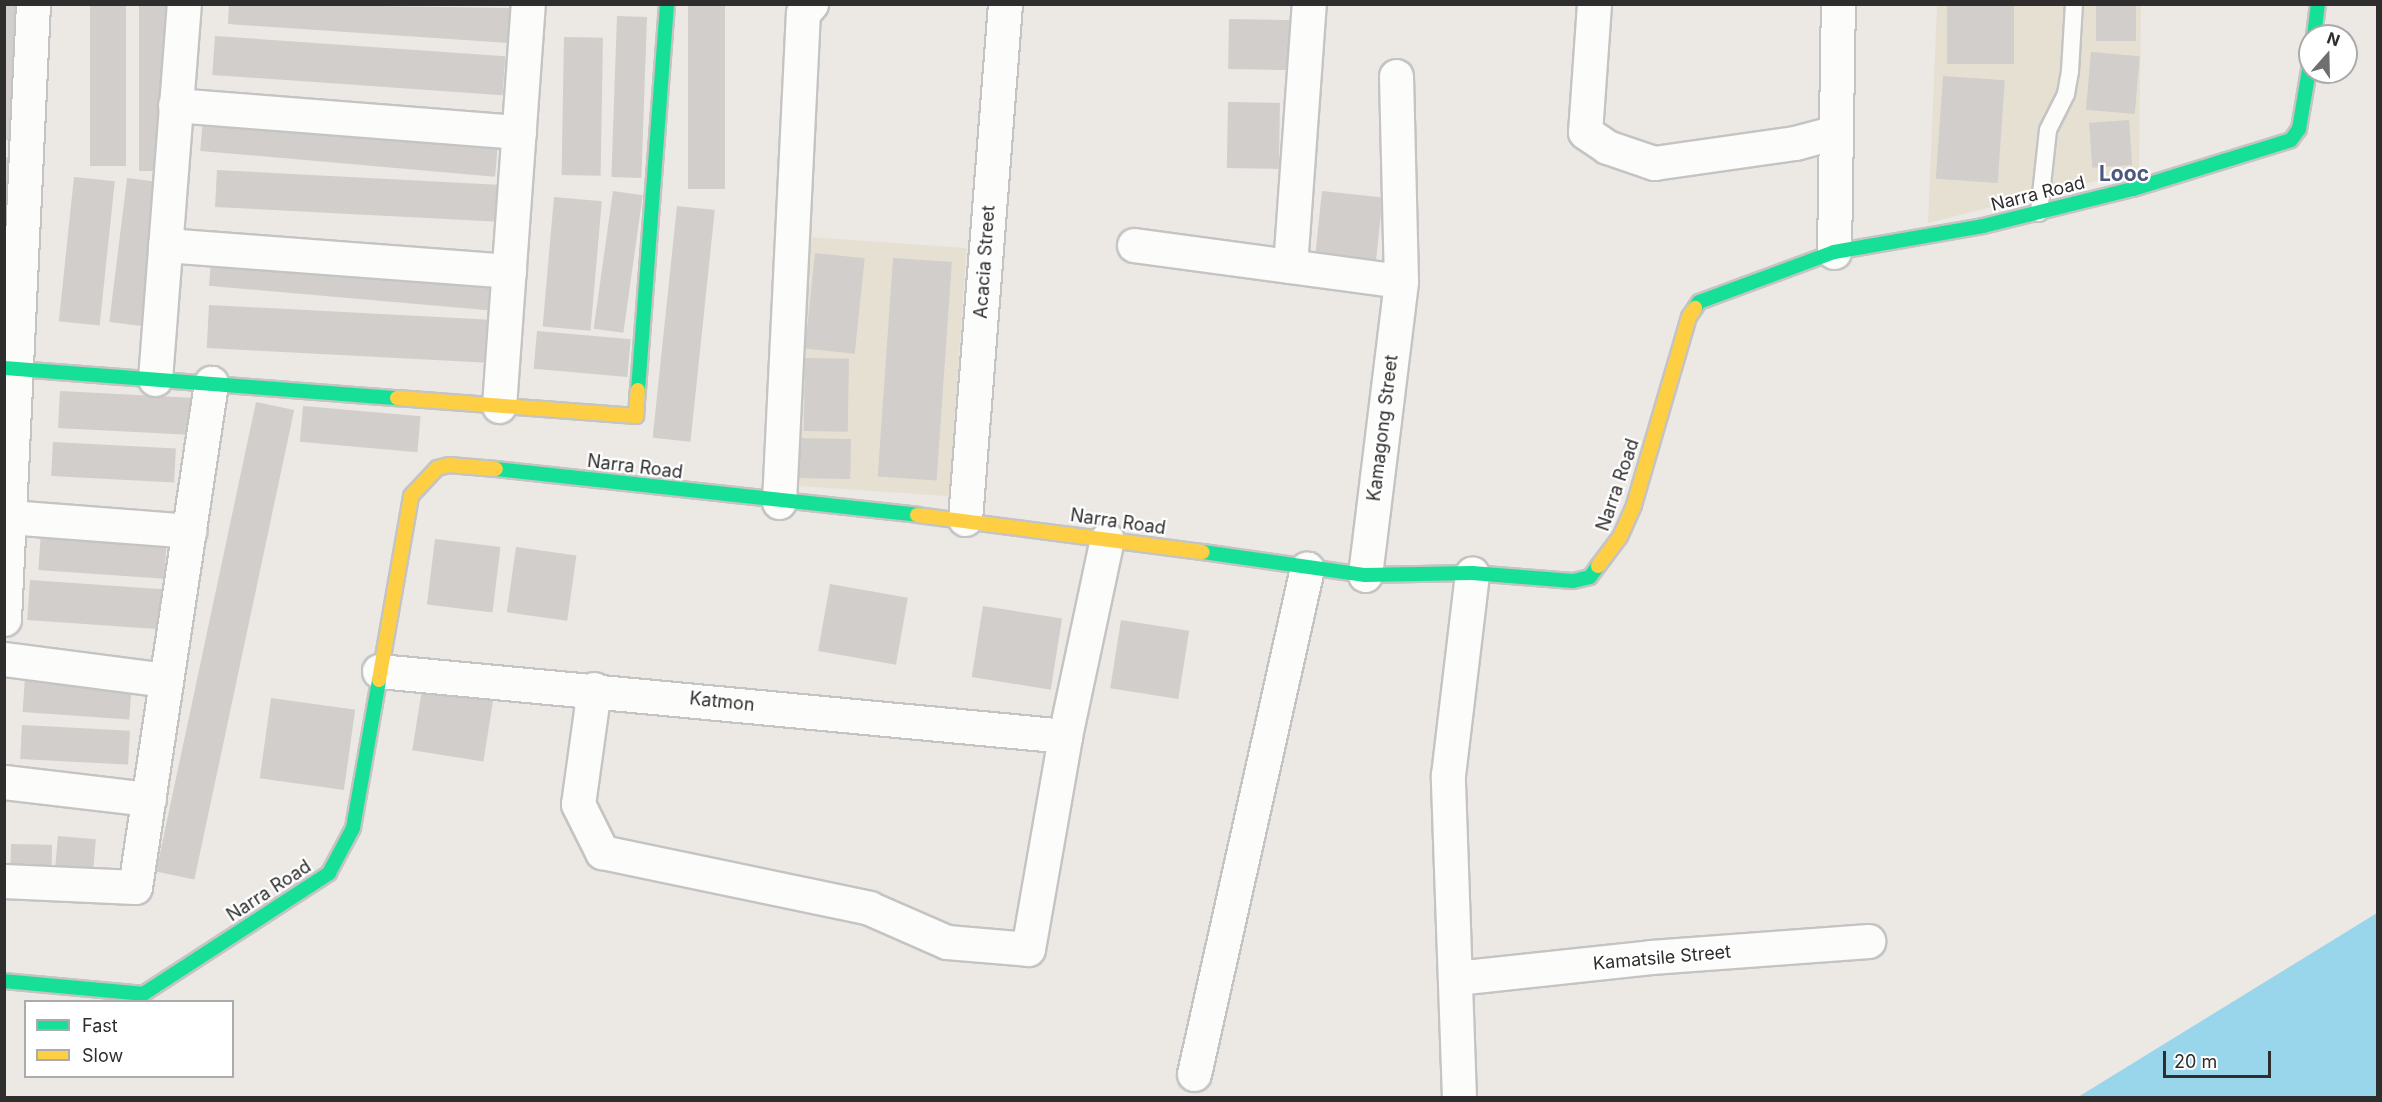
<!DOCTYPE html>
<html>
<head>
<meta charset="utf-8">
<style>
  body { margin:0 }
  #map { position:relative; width:2382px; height:1102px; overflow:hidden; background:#ece8e4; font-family:Inter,sans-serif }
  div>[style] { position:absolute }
  .education>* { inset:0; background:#e6e0d3; transform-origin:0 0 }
  .water>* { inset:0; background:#99d6ec }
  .building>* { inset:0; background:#d1cecb; transform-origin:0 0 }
  .roads { filter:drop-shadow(2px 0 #c5c4c5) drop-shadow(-2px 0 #c5c4c5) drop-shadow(0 2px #c5c4c5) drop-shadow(0 -2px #c5c4c5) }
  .lane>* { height:16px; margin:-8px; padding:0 8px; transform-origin:8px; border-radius:8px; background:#fcfcfb }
  .street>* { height:33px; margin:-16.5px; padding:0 16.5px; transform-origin:16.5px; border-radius:16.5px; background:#fcfcfb }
  .fast>* { height:14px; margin:-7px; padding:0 7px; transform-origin:7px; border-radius:7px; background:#16e098 }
  .slow>* { height:14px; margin:-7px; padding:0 7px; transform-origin:7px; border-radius:7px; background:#ffcf43 }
  span { translate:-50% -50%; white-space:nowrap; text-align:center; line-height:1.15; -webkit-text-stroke:4.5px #fff; paint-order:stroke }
  .street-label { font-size:18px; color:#2e2e2e }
  .quarter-label { font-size:21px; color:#4d5680; font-weight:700 }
  .frame { position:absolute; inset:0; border:6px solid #2e2e2e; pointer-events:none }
  .legend { position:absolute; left:24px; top:1000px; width:210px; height:78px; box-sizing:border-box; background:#fff; border:2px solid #ababab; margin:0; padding:8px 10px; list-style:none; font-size:18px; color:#2e2e2e }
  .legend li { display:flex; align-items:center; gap:12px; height:30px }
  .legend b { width:30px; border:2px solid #ababab }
  .north { position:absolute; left:2298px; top:24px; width:60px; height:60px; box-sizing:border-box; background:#fff; border:2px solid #ababab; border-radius:50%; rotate:20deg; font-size:16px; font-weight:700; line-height:24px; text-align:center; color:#2e2e2e }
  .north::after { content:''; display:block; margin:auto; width:21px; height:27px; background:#706f6e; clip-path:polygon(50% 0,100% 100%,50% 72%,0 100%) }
  .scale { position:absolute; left:2163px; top:1051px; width:108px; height:27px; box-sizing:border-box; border:3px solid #2e2e2e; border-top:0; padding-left:8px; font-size:18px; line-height:21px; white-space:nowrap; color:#2e2e2e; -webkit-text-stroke:4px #fff; paint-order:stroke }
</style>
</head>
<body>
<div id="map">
  <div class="education">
    <i style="clip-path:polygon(1937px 5px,2141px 5px,2139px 170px,1928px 223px)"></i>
    <i style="left:810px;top:237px;width:157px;height:249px;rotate:4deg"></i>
  </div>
  <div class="water">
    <i style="clip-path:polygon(2377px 913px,2377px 1097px,2078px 1097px)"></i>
  </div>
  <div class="building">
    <i style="clip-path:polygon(4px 4px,22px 4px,19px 141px,4px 140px)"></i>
    <i style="left:90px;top:4px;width:36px;height:162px"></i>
    <i style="left:139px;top:4px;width:35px;height:167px"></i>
    <i style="clip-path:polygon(229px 4px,511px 8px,509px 43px,228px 24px)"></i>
    <i style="left:688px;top:4px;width:37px;height:185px"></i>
    <i style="left:1947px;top:4px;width:67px;height:60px"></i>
    <i style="left:2096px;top:4px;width:40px;height:37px"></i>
    <i style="left:617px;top:16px;width:30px;height:161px;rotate:2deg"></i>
    <i style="left:1229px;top:19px;width:66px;height:50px;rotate:1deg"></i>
    <i style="left:215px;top:36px;width:291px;height:39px;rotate:4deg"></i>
    <i style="left:564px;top:37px;width:39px;height:138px;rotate:1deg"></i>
    <i style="left:2091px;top:52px;width:49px;height:58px;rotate:5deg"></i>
    <i style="left:1943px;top:76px;width:62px;height:103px;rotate:4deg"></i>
    <i style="left:1228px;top:102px;width:52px;height:66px;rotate:1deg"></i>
    <i style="left:203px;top:119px;width:296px;height:32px;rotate:5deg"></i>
    <i style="left:2129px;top:120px;width:45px;height:40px;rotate:86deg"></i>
    <i style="clip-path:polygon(4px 157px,15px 158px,4px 308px)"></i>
    <i style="left:217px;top:170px;width:280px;height:37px;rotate:3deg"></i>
    <i style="left:74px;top:177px;width:41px;height:145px;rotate:6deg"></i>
    <i style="left:127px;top:178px;width:35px;height:145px;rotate:7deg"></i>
    <i style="left:613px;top:191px;width:30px;height:139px;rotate:8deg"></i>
    <i style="left:1322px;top:191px;width:61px;height:67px;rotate:6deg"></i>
    <i style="left:554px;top:197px;width:48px;height:130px;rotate:5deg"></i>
    <i style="left:677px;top:206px;width:38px;height:233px;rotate:6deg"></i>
    <i style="left:212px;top:252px;width:286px;height:34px;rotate:5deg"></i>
    <i style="left:815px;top:253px;width:50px;height:96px;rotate:6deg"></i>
    <i style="left:893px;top:258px;width:59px;height:219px;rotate:4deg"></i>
    <i style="left:209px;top:305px;width:281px;height:43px;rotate:3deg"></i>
    <i style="left:537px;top:331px;width:94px;height:38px;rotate:5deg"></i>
    <i style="left:805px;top:358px;width:44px;height:73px;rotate:1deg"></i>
    <i style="left:60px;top:391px;width:140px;height:37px;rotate:3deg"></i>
    <i style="left:256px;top:402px;width:39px;height:480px;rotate:12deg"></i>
    <i style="left:303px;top:406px;width:118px;height:36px;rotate:5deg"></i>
    <i style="left:796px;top:438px;width:55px;height:40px;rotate:1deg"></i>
    <i style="left:53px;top:442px;width:123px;height:34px;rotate:3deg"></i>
    <i style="left:41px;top:532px;width:126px;height:38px;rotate:4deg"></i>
    <i style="left:435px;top:539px;width:66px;height:66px;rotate:7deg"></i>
    <i style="left:516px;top:547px;width:61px;height:66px;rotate:8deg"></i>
    <i style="left:30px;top:580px;width:137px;height:40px;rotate:4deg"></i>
    <i style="left:830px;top:584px;width:79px;height:68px;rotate:10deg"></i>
    <i style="left:983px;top:606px;width:80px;height:72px;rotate:9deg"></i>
    <i style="left:1121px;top:620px;width:69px;height:69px;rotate:9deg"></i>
    <i style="left:25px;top:677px;width:107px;height:35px;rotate:4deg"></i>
    <i style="left:422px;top:689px;width:72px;height:62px;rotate:9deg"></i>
    <i style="left:271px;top:698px;width:85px;height:81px;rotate:8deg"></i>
    <i style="left:22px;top:725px;width:108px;height:34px;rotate:3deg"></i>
    <i style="left:58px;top:836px;width:38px;height:37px;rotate:5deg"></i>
    <i style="left:11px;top:844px;width:41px;height:25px;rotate:1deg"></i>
  </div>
  <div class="roads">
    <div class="lane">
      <i style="left:2039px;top:213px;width:83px;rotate:-83.8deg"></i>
      <i style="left:2048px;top:130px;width:40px;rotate:-63.4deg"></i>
      <i style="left:2066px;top:94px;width:23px;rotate:-80deg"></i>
      <i style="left:2070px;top:71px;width:67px;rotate:-86.6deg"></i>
    </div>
    <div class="street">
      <i style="left:1594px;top:4px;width:128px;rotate:94deg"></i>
      <i style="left:1585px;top:132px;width:27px;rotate:34deg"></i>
      <i style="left:1607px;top:147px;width:50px;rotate:18.8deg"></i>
      <i style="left:1654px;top:163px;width:142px;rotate:-8.1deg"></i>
      <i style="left:1795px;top:143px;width:42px;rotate:-15deg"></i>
      <i style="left:175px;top:105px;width:345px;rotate:4.5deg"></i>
      <i style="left:165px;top:245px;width:345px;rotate:4.3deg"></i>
      <i style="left:1134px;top:245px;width:269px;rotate:7.7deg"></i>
      <i style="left:1834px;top:252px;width:248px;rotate:-89.1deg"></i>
      <i style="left:1290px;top:266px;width:263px;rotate:-85.9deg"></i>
      <i style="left:155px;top:379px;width:376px;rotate:-85.6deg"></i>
      <i style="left:499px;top:406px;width:403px;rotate:-85.9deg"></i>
      <i style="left:779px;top:502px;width:490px;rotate:-87.2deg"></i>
      <i style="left:803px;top:13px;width:12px;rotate:-48deg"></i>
      <i style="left:9px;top:517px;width:181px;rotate:4.4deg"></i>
      <i style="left:965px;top:519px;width:517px;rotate:-85.56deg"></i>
      <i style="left:1365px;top:575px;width:296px;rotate:-83deg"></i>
      <i style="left:1401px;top:281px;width:205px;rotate:-91.4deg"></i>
      <i style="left:4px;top:619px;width:616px;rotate:-87.3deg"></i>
      <i style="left:4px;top:659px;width:163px;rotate:7.4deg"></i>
      <i style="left:379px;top:671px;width:689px;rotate:5.41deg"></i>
      <i style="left:594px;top:689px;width:116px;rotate:97.9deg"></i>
      <i style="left:578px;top:804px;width:54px;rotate:63.4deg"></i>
      <i style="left:602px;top:852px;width:273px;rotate:11.8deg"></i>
      <i style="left:869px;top:908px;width:85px;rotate:23.6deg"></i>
      <i style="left:947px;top:942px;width:81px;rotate:4.9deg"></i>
      <i style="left:1028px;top:949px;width:216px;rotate:-80.1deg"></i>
      <i style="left:1065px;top:736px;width:201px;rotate:-78deg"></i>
      <i style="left:4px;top:782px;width:146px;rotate:6.7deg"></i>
      <i style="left:4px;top:881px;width:131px;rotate:2.6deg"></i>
      <i style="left:135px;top:887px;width:510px;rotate:-81.42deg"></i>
      <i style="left:1456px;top:978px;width:196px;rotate:-6.1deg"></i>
      <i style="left:1651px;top:957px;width:218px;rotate:-4.2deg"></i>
      <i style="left:1194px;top:1074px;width:518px;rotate:-77.41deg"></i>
      <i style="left:1459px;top:1098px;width:323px;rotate:-92deg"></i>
      <i style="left:1448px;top:775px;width:203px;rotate:-83.2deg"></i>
    </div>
    <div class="fast">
      <i style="left:2314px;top:36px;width:32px;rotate:-83deg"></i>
      <i style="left:1695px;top:308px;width:7px;rotate:-56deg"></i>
      <i style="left:1699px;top:302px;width:144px;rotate:-20.3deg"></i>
      <i style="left:1834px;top:252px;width:151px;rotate:-9.9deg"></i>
      <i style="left:1983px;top:226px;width:154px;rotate:-13.9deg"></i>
      <i style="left:2133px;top:189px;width:165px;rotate:-17.2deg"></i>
      <i style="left:2291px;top:140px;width:14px;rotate:-54deg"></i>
      <i style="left:2299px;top:129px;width:66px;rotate:-80.4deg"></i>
      <i style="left:4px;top:368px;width:394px;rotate:4.4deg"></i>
      <i style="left:638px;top:390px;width:387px;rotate:-85.7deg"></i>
      <i style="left:496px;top:469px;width:424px;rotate:6.2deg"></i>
      <i style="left:1203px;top:552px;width:164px;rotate:8.1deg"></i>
      <i style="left:1365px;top:575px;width:107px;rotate:-1.1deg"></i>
      <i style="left:1472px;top:573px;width:101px;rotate:4.5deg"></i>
      <i style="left:1573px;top:581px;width:17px;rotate:-13deg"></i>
      <i style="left:1590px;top:577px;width:14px;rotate:-54deg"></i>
      <i style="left:4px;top:981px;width:140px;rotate:5.3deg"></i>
      <i style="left:143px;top:994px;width:222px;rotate:-33deg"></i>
      <i style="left:329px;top:873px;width:51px;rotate:-61.9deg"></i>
      <i style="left:353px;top:828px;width:150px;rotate:-80deg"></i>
    </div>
    <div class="slow">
      <i style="left:397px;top:398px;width:240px;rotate:4.3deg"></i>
      <i style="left:636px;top:416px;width:26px;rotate:-86deg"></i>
      <i style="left:917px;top:515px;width:288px;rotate:7.4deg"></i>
      <i style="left:1598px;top:566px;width:36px;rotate:-53deg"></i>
      <i style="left:1620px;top:537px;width:35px;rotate:-66deg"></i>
      <i style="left:1634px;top:505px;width:196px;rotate:-73.7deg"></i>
      <i style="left:1689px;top:317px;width:11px;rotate:-56deg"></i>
      <i style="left:379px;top:680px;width:187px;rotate:-80.1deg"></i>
      <i style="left:411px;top:496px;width:38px;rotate:-47deg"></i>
      <i style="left:437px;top:468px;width:12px;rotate:-14deg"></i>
      <i style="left:449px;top:465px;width:47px;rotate:4.9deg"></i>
    </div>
  </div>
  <div class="street-label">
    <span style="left:2038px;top:194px;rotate:-14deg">Narra Road</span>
    <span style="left:985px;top:262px;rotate:-86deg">Acacia Street</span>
    <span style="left:1383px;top:428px;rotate:-83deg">Kamagong Street</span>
    <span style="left:635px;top:467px;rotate:7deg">Narra Road</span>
    <span style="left:1618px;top:485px;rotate:-71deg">Narra Road</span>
    <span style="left:1118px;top:522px;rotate:8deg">Narra Road</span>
    <span style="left:722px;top:702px;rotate:6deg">Katmon</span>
    <span style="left:269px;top:891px;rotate:-33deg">Narra Road</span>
    <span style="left:1662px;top:958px;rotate:-5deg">Kamatsile Street</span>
  </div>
  <div class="quarter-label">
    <span style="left:2124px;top:174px">Looc</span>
  </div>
  <div class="frame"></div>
  <ul class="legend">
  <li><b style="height:8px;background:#16e098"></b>Fast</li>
  <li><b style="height:8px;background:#ffcf43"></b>Slow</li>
  </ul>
  <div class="north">N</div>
  <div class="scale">20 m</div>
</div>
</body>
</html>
